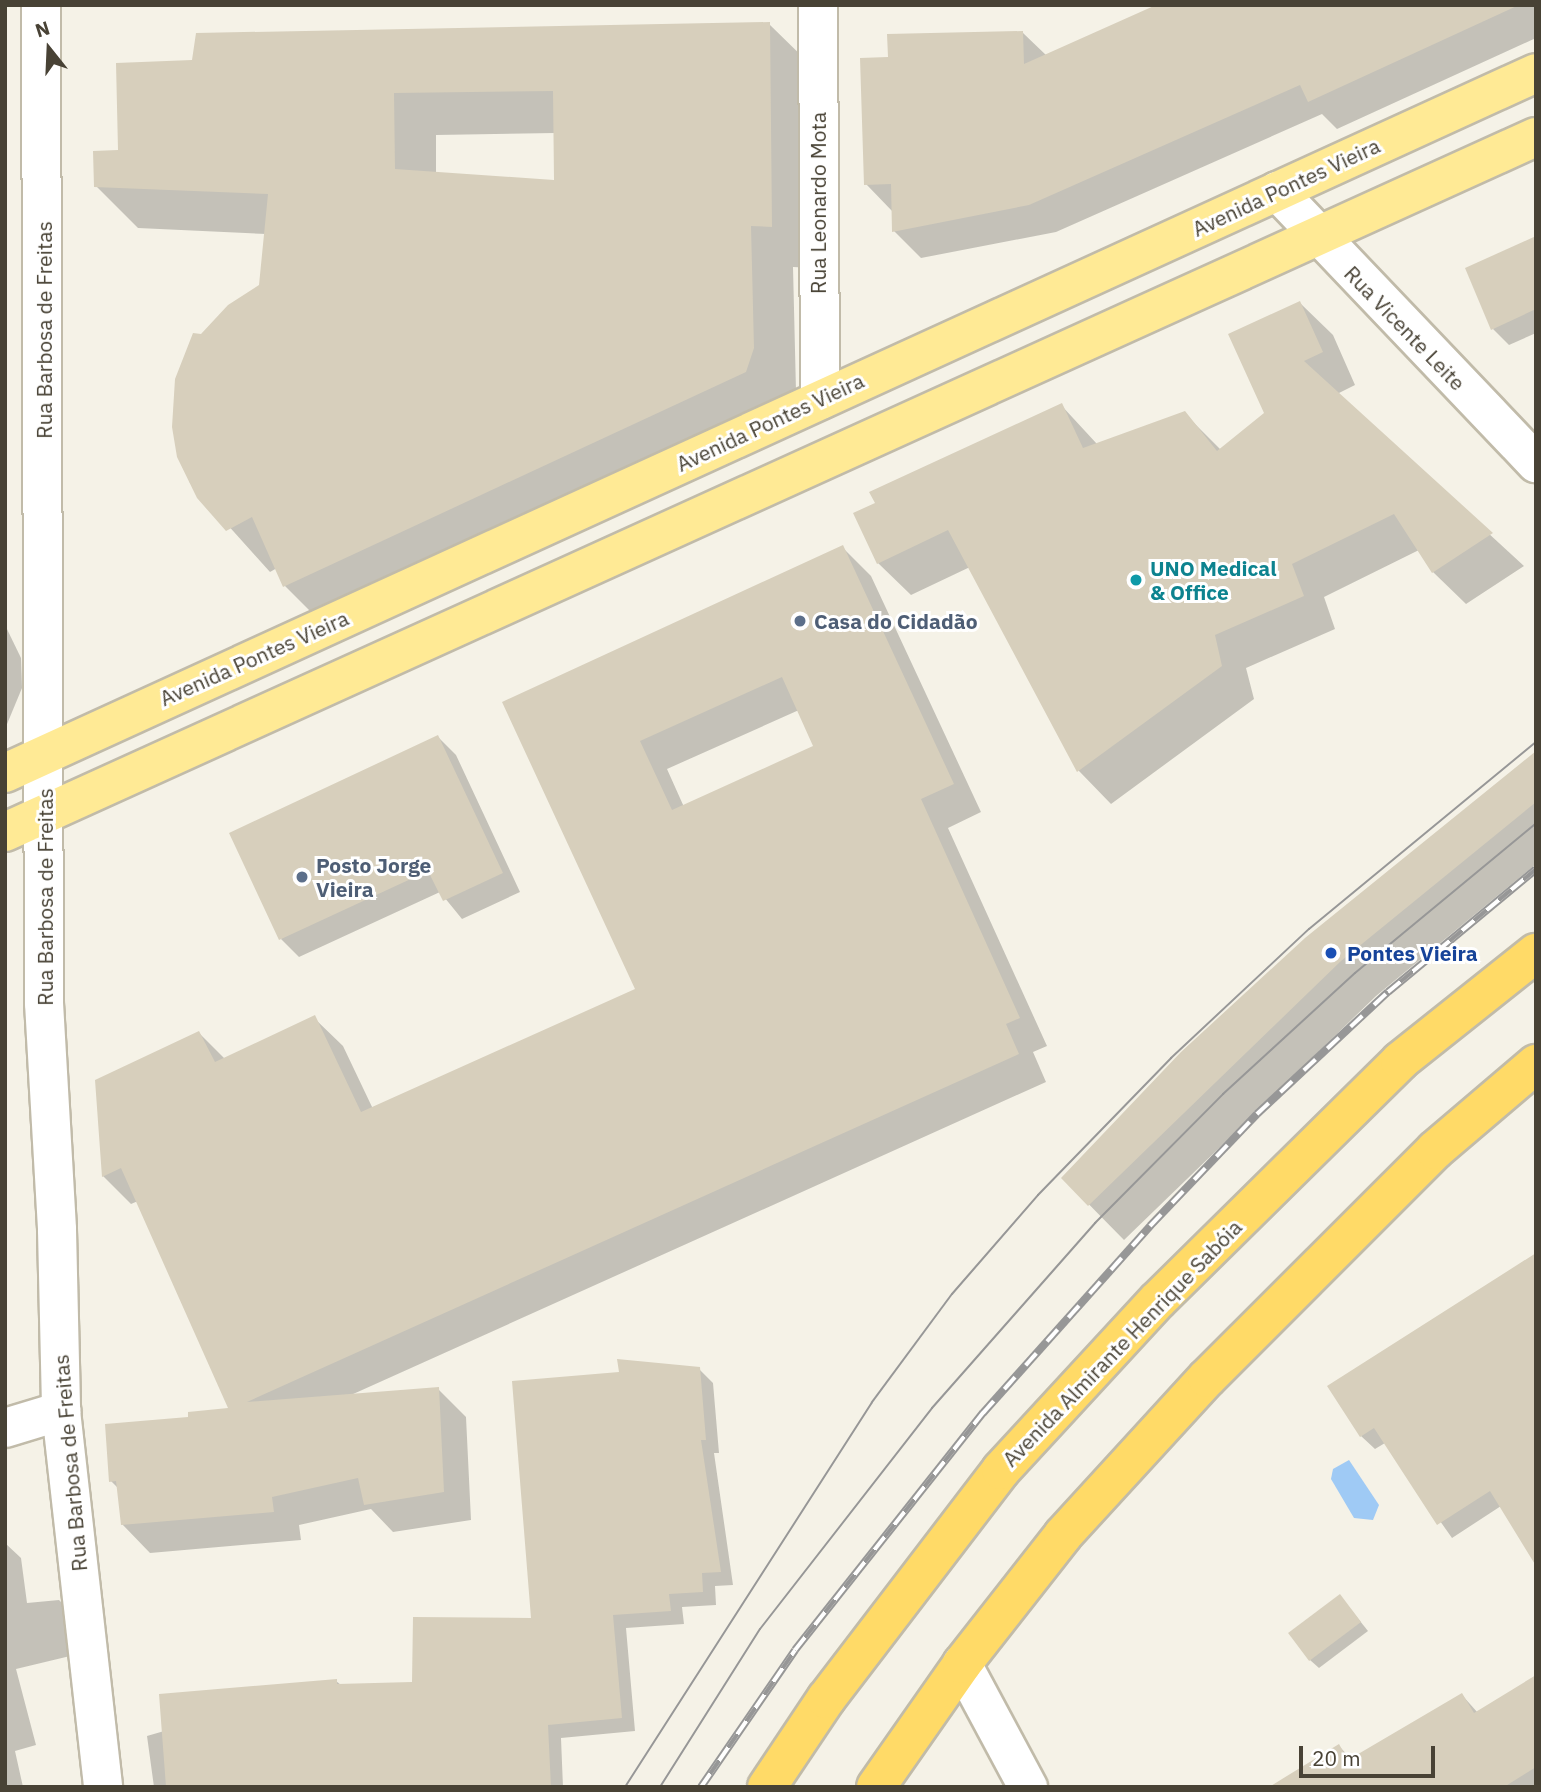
<!DOCTYPE html>
<html>
<head>
<meta charset="utf-8">
<style>
  body { margin:0 }
  #map { position:relative; width:1541px; height:1792px; overflow:hidden; background:#f5f2e7; font-family:"IBM Plex Sans",sans-serif }
  div>[style] { position:absolute }
  .water>* { inset:0; background:#9fcaf5 }
  .shadow>* { inset:0; background:#0003 }
  .building>* { inset:0; background:#d7cfbc; transform-origin:0 0 }
  .roads { filter:drop-shadow(2px 0 #c1bba9) drop-shadow(-2px 0 #c1bba9) drop-shadow(0 2px #c1bba9) drop-shadow(0 -2px #c1bba9) }
  .street>* { height:38px; margin:-19px; padding:0 19px; transform-origin:19px; border-radius:19px; background:#fff }
  .primary>* { height:38px; margin:-19px; padding:0 19px; transform-origin:19px; border-radius:19px; background:#ffea95 }
  .highway>* { height:38px; margin:-19px; padding:0 19px; transform-origin:19px; border-radius:19px; background:#ffda67 }
  .tram>* { height:2px; margin:-1px; padding:0 1px; transform-origin:1px; border-radius:1px; background:#979797 }
  .rail>* { height:8px; margin-top:-4px; transform-origin:0; background:repeating-linear-gradient(90deg,#fff 0 16px,#979797 0 32px); box-sizing:border-box; border-block:2px solid #979797 }
  .dots>* { width:19px; height:19px; translate:-50% -50%; box-sizing:border-box; border:4px solid #fff; border-radius:50% }
  span { translate:-50% -50%; white-space:nowrap; text-align:center; line-height:1.15; -webkit-text-stroke:6px #fff; paint-order:stroke }
  .street-label { font-size:21px; color:#484235 }
  .culture-label { font-size:21px; color:#0d838f; font-weight:700 }
  .left { translate:0 -50%; text-align:left }
  .service-label { font-size:21px; color:#4e5e75; font-weight:700 }
  .transit-label { font-size:21px; color:#164399; font-weight:700 }
  .frame { position:absolute; inset:0; border:7px solid #484235; pointer-events:none }
  .north { position:absolute; left:14px; top:14px; width:70px; height:70px; -webkit-text-stroke:5px #fff; paint-order:stroke; rotate:342deg; font-size:19px; font-weight:700; line-height:28px; text-align:center; color:#484235 }
  .north::after { content:''; display:block; margin:auto; width:24px; height:32px; background:#484235; clip-path:polygon(50% 0,100% 100%,50% 72%,0 100%) }
  .scale { position:absolute; left:1299px; top:1746px; width:136px; height:32px; box-sizing:border-box; border:4px solid #484235; border-top:0; padding-left:9px; font-size:21px; line-height:24px; white-space:nowrap; color:#484235; -webkit-text-stroke:5px #fff; paint-order:stroke }
</style>
</head>
<body>
<div id="map">
  <div class="water">
    <i style="clip-path:polygon(1349px 1460px,1379px 1505px,1373px 1520px,1354px 1518px,1331px 1479px,1333px 1469px)"></i>
  </div>
  <div class="shadow">
    <i style="clip-path:polygon(1164px 5px,1536px 5px,1536px 38px,1337px 129px,1322px 114px,1056px 232px,921px 258px,894px 231px,893px 212px,866px 184px,890px 59px,1023px 33px,1047px 56px)"></i>
    <i style="clip-path:polygon(evenodd,769px 24px,812px 66px,814px 268px,793px 267px,796px 391px,327px 628px,285px 586px,277px 568px,270px 572px,190px 483px,175px 441px,201px 336px,261px 286px,266px 234px,138px 228px,96px 186px,119px 151px,194px 61px,769px 24px,555px 133px,555px 181px,436px 174px,436px 135px,555px 133px)"></i>
    <i style="clip-path:polygon(1536px 238px,1536px 333px,1509px 345px,1493px 329px)"></i>
    <i style="clip-path:polygon(1300px 303px,1333px 335px,1355px 385px,1337px 394px,1524px 566px,1466px 604px,1433px 572px,1419px 550px,1324px 597px,1335px 629px,1246px 668px,1254px 699px,1111px 804px,1079px 771px,970px 567px,911px 595px,878px 563px,1061px 405px,1097px 444px,1184px 413px,1221px 450px,1267px 414px)"></i>
    <i style="clip-path:polygon(evenodd,843px 548px,871px 576px,981px 812px,948px 828px,1047px 1046px,1033px 1052px,1046px 1082px,351px 1395px,438px 1389px,466px 1417px,471px 1520px,393px 1532px,371px 1509px,299px 1525px,301px 1540px,150px 1553px,122px 1524px,118px 1488px,111px 1481px,190px 1418px,231px 1409px,138px 1201px,131px 1204px,103px 1176px,199px 1033px,225px 1059px,314px 1018px,343px 1046px,373px 1109px,637px 990px,504px 703px,843px 548px,799px 710px,816px 747px,684px 807px,667px 769px,799px 710px)"></i>
    <i style="clip-path:polygon(5px 625px,21px 658px,22px 688px,5px 729px)"></i>
    <i style="clip-path:polygon(438px 737px,456px 755px,520px 892px,462px 919px,440px 892px,299px 957px,281px 939px)"></i>
    <i style="clip-path:polygon(1536px 755px,1536px 864px,1376px 996px,1124px 1240px,1063px 1178px)"></i>
    <i style="clip-path:polygon(1536px 1266px,1501px 1506px,1452px 1538px,1385px 1443px,1375px 1449px,1361px 1436px)"></i>
    <i style="clip-path:polygon(699px 1369px,713px 1383px,719px 1453px,714px 1453px,733px 1585px,715px 1586px,716px 1605px,682px 1607px,684px 1624px,626px 1628px,635px 1731px,561px 1738px,563px 1787px,154px 1787px,147px 1736px,336px 1681px,341px 1685px,414px 1684px,533px 1620px)"></i>
    <i style="clip-path:polygon(5px 1543px,21px 1558px,27px 1603px,59px 1600px,89px 1630px,91px 1651px,16px 1669px,36px 1745px,15px 1751px,23px 1787px,5px 1787px)"></i>
    <i style="clip-path:polygon(1340px 1596px,1368px 1631px,1319px 1668px,1310px 1660px)"></i>
    <i style="clip-path:polygon(1536px 1677px,1536px 1787px,1272px 1787px,1339px 1746px,1352px 1760px,1462px 1695px,1478px 1713px)"></i>
  </div>
  <div class="building">
    <i style="clip-path:polygon(1156px 5px,1519px 5px,1308px 102px,1300px 85px,1029px 205px,892px 232px,891px 184px,864px 185px,860px 58px,888px 57px,887px 34px,1023px 31px,1024px 64px)"></i>
    <i style="clip-path:polygon(evenodd,770px 22px,772px 227px,751px 226px,754px 348px,746px 372px,283px 587px,252px 517px,226px 531px,197px 498px,177px 457px,172px 427px,175px 379px,193px 333px,201px 334px,228px 305px,259px 285px,268px 194px,94px 187px,93px 151px,118px 150px,116px 63px,192px 60px,196px 33px,770px 22px,553px 91px,554px 180px,395px 169px,394px 93px,553px 91px)"></i>
    <i style="clip-path:polygon(1536px 236px,1536px 309px,1491px 330px,1465px 268px)"></i>
    <i style="clip-path:polygon(1300px 301px,1323px 352px,1304px 361px,1493px 533px,1432px 573px,1394px 514px,1292px 564px,1304px 596px,1215px 635px,1222px 666px,1077px 772px,948px 530px,877px 564px,853px 513px,875px 503px,869px 492px,1062px 403px,1083px 448px,1185px 411px,1217px 451px,1264px 413px,1228px 334px)"></i>
    <i style="clip-path:polygon(evenodd,843px 545px,954px 784px,921px 799px,1020px 1018px,1006px 1024px,1019px 1054px,247px 1402px,439px 1387px,444px 1492px,364px 1505px,358px 1478px,272px 1497px,274px 1512px,121px 1525px,116px 1481px,109px 1482px,105px 1424px,188px 1417px,188px 1412px,228px 1408px,121px 1168px,102px 1177px,95px 1080px,199px 1031px,215px 1062px,315px 1015px,361px 1112px,635px 989px,502px 702px,843px 545px,782px 677px,813px 746px,672px 810px,640px 741px,782px 677px)"></i>
    <i style="clip-path:polygon(438px 735px,503px 873px,443px 901px,428px 871px,279px 940px,229px 833px)"></i>
    <i style="clip-path:polygon(1536px 751px,1536px 802px,1341px 961px,1088px 1206px,1061px 1178px,1181px 1052px,1305px 938px)"></i>
    <i style="clip-path:polygon(1536px 1253px,1536px 1566px,1490px 1491px,1437px 1525px,1374px 1428px,1360px 1437px,1327px 1386px)"></i>
    <i style="clip-path:polygon(617px 1359px,700px 1367px,706px 1440px,701px 1440px,721px 1572px,702px 1573px,703px 1592px,669px 1594px,671px 1611px,613px 1615px,622px 1718px,548px 1725px,551px 1787px,166px 1787px,159px 1694px,337px 1679px,337px 1684px,412px 1682px,413px 1617px,531px 1618px,512px 1381px,619px 1372px)"></i>
    <i style="left:1340px;top:1594px;width:35px;height:65px;rotate:53deg"></i>
    <i style="clip-path:polygon(1536px 1675px,1536px 1767px,1504px 1787px,1269px 1787px,1339px 1744px,1348px 1760px,1462px 1693px,1474px 1713px)"></i>
  </div>
  <div class="roads">
    <div class="street">
      <i style="left:41px;top:5px;width:998px;rotate:89.83deg"></i>
      <i style="left:44px;top:1003px;width:227px;rotate:86.7deg"></i>
      <i style="left:57px;top:1230px;width:181px;rotate:88.7deg"></i>
      <i style="left:61px;top:1411px;width:378px;rotate:83.6deg"></i>
      <i style="left:818px;top:5px;width:395px;rotate:89.7deg"></i>
      <i style="left:1277px;top:191px;width:376px;rotate:46.4deg"></i>
      <i style="left:5px;top:1428px;width:59px;rotate:-16.9deg"></i>
      <i style="left:962px;top:1664px;width:140px;rotate:61.8deg"></i>
    </div>
    <div class="primary">
      <i style="left:5px;top:773px;width:1683px;rotate:-24.57deg"></i>
      <i style="left:5px;top:832px;width:1681px;rotate:-24.42deg"></i>
    </div>
    <div class="highway">
      <i style="left:767px;top:1787px;width:106px;rotate:-56.2deg"></i>
      <i style="left:826px;top:1699px;width:288px;rotate:-52.6deg"></i>
      <i style="left:1001px;top:1470px;width:231px;rotate:-47.3deg"></i>
      <i style="left:1158px;top:1300px;width:340px;rotate:-44.6deg"></i>
      <i style="left:1400px;top:1061px;width:174px;rotate:-38.5deg"></i>
      <i style="left:876px;top:1787px;width:150px;rotate:-55deg"></i>
      <i style="left:962px;top:1664px;width:164px;rotate:-51.9deg"></i>
      <i style="left:1063px;top:1535px;width:213px;rotate:-47.5deg"></i>
      <i style="left:1207px;top:1378px;width:322px;rotate:-45deg"></i>
      <i style="left:1435px;top:1150px;width:133px;rotate:-40.4deg"></i>
    </div>
  </div>
  <div class="tram">
    <i style="left:625px;top:1787px;width:457px;rotate:-57.3deg"></i>
    <i style="left:872px;top:1402px;width:134px;rotate:-53.5deg"></i>
    <i style="left:952px;top:1294px;width:131px;rotate:-49deg"></i>
    <i style="left:1038px;top:1195px;width:191px;rotate:-45.8deg"></i>
    <i style="left:1171px;top:1058px;width:189px;rotate:-43.1deg"></i>
    <i style="left:1309px;top:929px;width:294px;rotate:-39.5deg"></i>
    <i style="left:660px;top:1787px;width:187px;rotate:-57.7deg"></i>
    <i style="left:760px;top:1629px;width:280px;rotate:-52.1deg"></i>
    <i style="left:932px;top:1408px;width:247px;rotate:-48.6deg"></i>
    <i style="left:1095px;top:1223px;width:182px;rotate:-45.2deg"></i>
    <i style="left:1223px;top:1094px;width:179px;rotate:-42.5deg"></i>
    <i style="left:1355px;top:973px;width:235px;rotate:-39.6deg"></i>
  </div>
  <div class="rail">
    <i style="left:701px;top:1787px;width:166px;rotate:-55.5deg"></i>
    <i style="left:795px;top:1650px;width:303px;rotate:-51.6deg"></i>
    <i style="left:983px;top:1413px;width:251px;rotate:-48.2deg"></i>
    <i style="left:1150px;top:1226px;width:155px;rotate:-46.3deg"></i>
    <i style="left:1257px;top:1114px;width:179px;rotate:-43deg"></i>
    <i style="left:1388px;top:992px;width:192px;rotate:-39.7deg"></i>
  </div>
  <div class="dots">
    <i style="left:1136px;top:580px;background:#0f9aa8"></i>
    <i style="left:800px;top:621px;background:#5c6f8a"></i>
    <i style="left:302px;top:877px;background:#5c6f8a"></i>
    <i style="left:1331px;top:953px;background:#1a4fb4"></i>
  </div>
  <div class="street-label">
    <span style="left:1286px;top:187px;rotate:-25deg">Avenida Pontes Vieira</span>
    <span style="left:818px;top:203px;rotate:-90deg">Rua Leonardo Mota</span>
    <span style="left:1405px;top:328px;rotate:46deg">Rua Vicente Leite</span>
    <span style="left:44px;top:330px;rotate:-90deg">Rua Barbosa de Freitas</span>
    <span style="left:770px;top:422px;rotate:-25deg">Avenida Pontes Vieira</span>
    <span style="left:254px;top:658px;rotate:-24deg">Avenida Pontes Vieira</span>
    <span style="left:45px;top:897px;rotate:-90deg">Rua Barbosa de Freitas</span>
    <span style="left:1122px;top:1343px;rotate:-46deg">Avenida Almirante Henrique Sabóia</span>
    <span style="left:70px;top:1463px;rotate:-95deg">Rua Barbosa de Freitas</span>
  </div>
  <div class="culture-label">
    <span class="left" style="left:1150px;top:580px">UNO Medical<br>&amp; Office</span>
  </div>
  <div class="service-label">
    <span class="left" style="left:814px;top:621px">Casa do Cidadão</span>
    <span class="left" style="left:316px;top:877px">Posto Jorge<br>Vieira</span>
  </div>
  <div class="transit-label">
    <span class="left" style="left:1347px;top:953px">Pontes Vieira</span>
  </div>
  <div class="frame"></div>
  <div class="north">N</div>
  <div class="scale">20 m</div>
</div>
</body>
</html>
